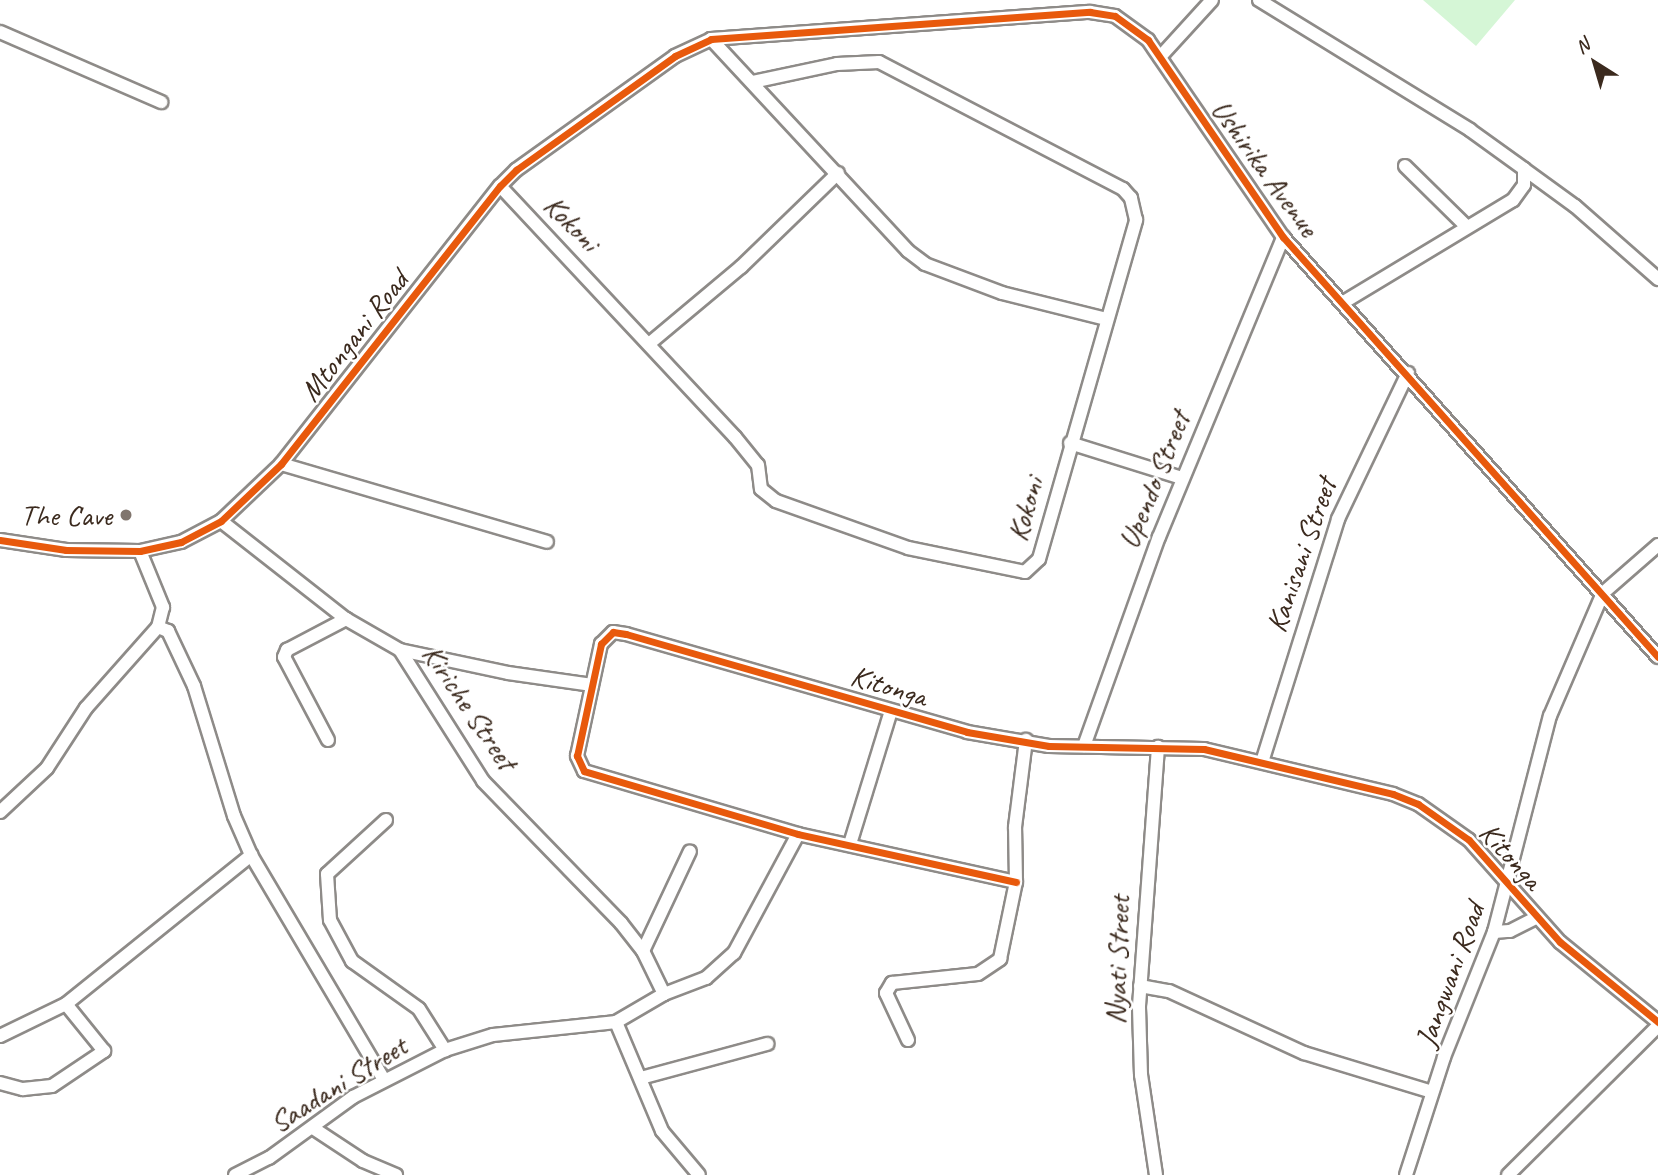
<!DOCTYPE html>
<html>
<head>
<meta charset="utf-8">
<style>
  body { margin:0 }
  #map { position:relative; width:1658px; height:1175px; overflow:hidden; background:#fff; font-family:Caveat,sans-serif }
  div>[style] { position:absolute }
  .green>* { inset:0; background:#d5f6d6 }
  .roads { filter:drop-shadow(2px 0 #8e8b88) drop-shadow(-2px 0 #8e8b88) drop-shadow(0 2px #8e8b88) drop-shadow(0 -2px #8e8b88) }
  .minor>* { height:12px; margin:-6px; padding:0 6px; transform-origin:6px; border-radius:6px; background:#fff }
  .cycleway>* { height:7px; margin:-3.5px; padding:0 3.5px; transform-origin:3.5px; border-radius:3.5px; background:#e8590c }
  .dots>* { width:19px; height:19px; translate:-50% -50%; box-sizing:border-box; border:4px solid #fff; border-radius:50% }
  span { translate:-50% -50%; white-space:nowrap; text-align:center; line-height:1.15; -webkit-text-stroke:5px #fff; paint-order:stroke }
  .street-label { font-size:30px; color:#3b2a1e }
  .poi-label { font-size:30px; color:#3b2a1e }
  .right { translate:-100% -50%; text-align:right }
  .north { position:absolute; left:1560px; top:28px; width:70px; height:70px; -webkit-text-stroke:5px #fff; paint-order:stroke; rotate:323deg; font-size:19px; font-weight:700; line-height:28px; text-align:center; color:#3b2a1e }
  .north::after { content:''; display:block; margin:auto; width:24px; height:32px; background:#3b2a1e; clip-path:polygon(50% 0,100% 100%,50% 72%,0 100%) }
</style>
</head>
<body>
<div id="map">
  <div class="green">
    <i style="clip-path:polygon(1423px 0,1515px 0,1476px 46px)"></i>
  </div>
  <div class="roads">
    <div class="minor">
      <i style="left:1259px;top:0;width:248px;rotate:31.6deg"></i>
      <i style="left:1470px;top:130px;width:67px;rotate:35.8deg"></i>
      <i style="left:1524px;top:169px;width:16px;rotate:90deg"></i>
      <i style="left:1524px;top:185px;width:19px;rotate:126deg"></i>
      <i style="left:1513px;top:200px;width:197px;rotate:148.9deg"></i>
      <i style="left:0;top:32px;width:176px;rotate:23.5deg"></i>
      <i style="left:711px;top:39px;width:289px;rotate:47.1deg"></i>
      <i style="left:908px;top:251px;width:21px;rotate:37deg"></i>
      <i style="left:925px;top:264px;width:82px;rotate:20.6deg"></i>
      <i style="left:1002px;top:293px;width:107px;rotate:14deg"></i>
      <i style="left:1160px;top:57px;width:77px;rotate:-47.6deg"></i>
      <i style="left:1405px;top:166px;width:84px;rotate:44.5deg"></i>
      <i style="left:1524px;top:169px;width:63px;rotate:36deg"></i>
      <i style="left:1575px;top:206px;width:111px;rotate:41.3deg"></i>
      <i style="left:500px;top:186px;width:344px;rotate:46.9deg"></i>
      <i style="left:735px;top:437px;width:36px;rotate:51deg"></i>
      <i style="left:758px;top:465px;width:24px;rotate:83deg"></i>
      <i style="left:761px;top:489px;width:19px;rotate:39deg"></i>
      <i style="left:776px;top:501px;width:140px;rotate:19.6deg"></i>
      <i style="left:908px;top:548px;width:119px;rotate:11.6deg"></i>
      <i style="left:1025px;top:572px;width:19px;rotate:-43deg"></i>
      <i style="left:1039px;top:559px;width:353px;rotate:-74deg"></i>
      <i style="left:1136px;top:220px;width:23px;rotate:-103deg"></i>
      <i style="left:1131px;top:198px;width:12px;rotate:-132deg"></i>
      <i style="left:1123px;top:189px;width:275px;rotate:-152.5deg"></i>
      <i style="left:879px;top:62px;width:42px;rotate:177.3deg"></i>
      <i style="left:837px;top:64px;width:87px;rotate:168deg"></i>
      <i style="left:650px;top:343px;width:119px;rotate:-39.9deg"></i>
      <i style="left:741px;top:267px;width:135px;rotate:-44.1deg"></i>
      <i style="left:1070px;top:443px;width:117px;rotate:17.4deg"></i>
      <i style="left:281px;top:464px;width:277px;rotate:16.3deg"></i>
      <i style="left:221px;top:521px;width:159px;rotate:38.1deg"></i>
      <i style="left:346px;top:619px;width:62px;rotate:29.9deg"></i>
      <i style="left:400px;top:650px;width:155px;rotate:57.6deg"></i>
      <i style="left:483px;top:781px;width:198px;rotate:45.8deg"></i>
      <i style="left:621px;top:923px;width:36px;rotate:52deg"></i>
      <i style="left:643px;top:951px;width:48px;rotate:64deg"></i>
      <i style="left:0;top:540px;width:67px;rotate:8.6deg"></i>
      <i style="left:66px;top:550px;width:74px;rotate:0.8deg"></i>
      <i style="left:140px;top:551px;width:42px;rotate:-12.4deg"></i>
      <i style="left:181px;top:542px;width:45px;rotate:-27.7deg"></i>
      <i style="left:221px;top:521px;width:83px;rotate:-43.5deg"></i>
      <i style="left:281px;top:464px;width:354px;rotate:-51.8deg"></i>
      <i style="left:500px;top:186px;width:23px;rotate:-45deg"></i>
      <i style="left:516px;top:170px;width:196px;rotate:-35.6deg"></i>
      <i style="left:675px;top:56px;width:40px;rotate:-25deg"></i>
      <i style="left:711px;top:39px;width:380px;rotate:-4.1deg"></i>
      <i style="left:1090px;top:12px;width:25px;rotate:9deg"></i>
      <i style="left:1115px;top:16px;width:41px;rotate:36deg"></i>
      <i style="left:1148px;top:40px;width:239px;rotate:55.6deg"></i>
      <i style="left:1283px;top:237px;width:563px;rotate:48.24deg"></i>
      <i style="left:140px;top:551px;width:61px;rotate:67.7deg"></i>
      <i style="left:163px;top:607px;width:21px;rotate:104deg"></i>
      <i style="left:400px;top:650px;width:110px;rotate:12deg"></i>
      <i style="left:508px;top:673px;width:85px;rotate:8.1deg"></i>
      <i style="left:328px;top:740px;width:94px;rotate:-117.9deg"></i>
      <i style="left:284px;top:657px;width:8px;rotate:-67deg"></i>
      <i style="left:287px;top:650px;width:67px;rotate:-27.7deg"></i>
      <i style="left:1084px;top:746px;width:222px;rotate:-70.3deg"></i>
      <i style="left:1159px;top:537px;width:325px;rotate:-67.5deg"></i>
      <i style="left:1262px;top:762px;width:255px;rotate:-72.6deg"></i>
      <i style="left:1338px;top:519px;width:162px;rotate:-64.4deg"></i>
      <i style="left:0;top:812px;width:64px;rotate:-43.1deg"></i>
      <i style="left:47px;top:768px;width:72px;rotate:-57deg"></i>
      <i style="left:86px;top:708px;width:108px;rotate:-48.4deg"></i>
      <i style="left:158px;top:627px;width:11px;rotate:22deg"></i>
      <i style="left:168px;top:631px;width:61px;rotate:64.7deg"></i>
      <i style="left:194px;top:686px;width:136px;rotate:72.9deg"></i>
      <i style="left:234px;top:816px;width:43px;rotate:66.4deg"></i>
      <i style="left:251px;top:855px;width:261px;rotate:59.4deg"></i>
      <i style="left:386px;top:820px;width:80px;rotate:137.5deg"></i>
      <i style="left:327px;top:874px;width:46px;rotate:86.3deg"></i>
      <i style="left:330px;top:920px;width:47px;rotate:61.8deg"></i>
      <i style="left:352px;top:961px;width:82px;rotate:35.6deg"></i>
      <i style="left:419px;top:1009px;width:49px;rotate:57.6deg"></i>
      <i style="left:850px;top:844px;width:139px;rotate:-72.9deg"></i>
      <i style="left:1016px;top:882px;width:223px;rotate:-167.6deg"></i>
      <i style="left:798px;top:834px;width:223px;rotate:-163.6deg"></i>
      <i style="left:584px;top:771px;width:17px;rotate:-115deg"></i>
      <i style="left:577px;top:756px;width:115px;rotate:-77.9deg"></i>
      <i style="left:601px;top:644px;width:17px;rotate:-45deg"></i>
      <i style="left:613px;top:632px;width:13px;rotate:9deg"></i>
      <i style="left:626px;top:634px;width:355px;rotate:16deg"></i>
      <i style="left:967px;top:732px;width:83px;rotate:9.7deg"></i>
      <i style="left:1049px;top:746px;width:155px;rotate:1.1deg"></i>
      <i style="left:1204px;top:749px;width:194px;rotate:13.4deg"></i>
      <i style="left:1393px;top:794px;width:27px;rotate:22deg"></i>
      <i style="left:1418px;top:804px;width:62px;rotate:35.2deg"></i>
      <i style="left:1469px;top:840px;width:137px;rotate:48.3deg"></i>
      <i style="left:1560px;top:942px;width:127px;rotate:39.2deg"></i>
      <i style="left:1494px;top:932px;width:16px;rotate:-4deg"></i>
      <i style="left:1510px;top:931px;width:29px;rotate:-27deg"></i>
      <i style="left:643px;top:951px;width:110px;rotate:-64.8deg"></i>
      <i style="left:1140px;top:986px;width:29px;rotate:10deg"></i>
      <i style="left:1169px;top:991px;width:149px;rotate:24.7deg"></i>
      <i style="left:1304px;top:1053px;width:134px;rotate:16.9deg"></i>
      <i style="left:616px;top:1022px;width:118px;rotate:67.1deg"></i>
      <i style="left:662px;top:1131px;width:57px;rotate:49.9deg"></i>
      <i style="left:0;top:1036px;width:73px;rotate:-25.9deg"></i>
      <i style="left:66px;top:1004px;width:238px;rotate:-38.8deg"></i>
      <i style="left:908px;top:1040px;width:52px;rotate:-115.1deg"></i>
      <i style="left:886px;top:993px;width:12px;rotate:-59deg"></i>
      <i style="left:892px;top:983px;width:86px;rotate:-6deg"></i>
      <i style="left:978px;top:974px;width:27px;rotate:-34deg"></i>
      <i style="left:1000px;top:959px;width:79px;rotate:-78.3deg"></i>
      <i style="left:1016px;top:882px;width:55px;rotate:-91deg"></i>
      <i style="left:1015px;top:827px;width:88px;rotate:-82.8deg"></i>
      <i style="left:641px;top:1078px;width:131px;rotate:-15.1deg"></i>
      <i style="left:0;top:1083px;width:24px;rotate:15deg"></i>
      <i style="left:23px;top:1089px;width:29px;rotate:-6deg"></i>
      <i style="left:52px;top:1086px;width:63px;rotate:-33.9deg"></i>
      <i style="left:104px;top:1051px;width:60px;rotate:-129deg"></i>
      <i style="left:313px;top:1128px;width:60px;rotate:33.4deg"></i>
      <i style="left:363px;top:1161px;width:36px;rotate:23deg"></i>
      <i style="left:235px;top:1175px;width:38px;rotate:-27deg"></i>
      <i style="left:269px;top:1158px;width:104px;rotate:-36deg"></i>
      <i style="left:353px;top:1097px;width:103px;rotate:-27.1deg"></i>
      <i style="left:445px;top:1050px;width:50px;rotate:-17.4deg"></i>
      <i style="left:493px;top:1035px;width:124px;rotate:-6deg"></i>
      <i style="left:616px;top:1022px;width:56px;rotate:-30.3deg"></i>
      <i style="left:664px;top:994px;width:45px;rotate:-20.9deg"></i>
      <i style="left:706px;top:978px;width:38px;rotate:-42deg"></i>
      <i style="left:734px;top:953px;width:135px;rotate:-61.7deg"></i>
      <i style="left:1156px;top:1175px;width:101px;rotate:-98.5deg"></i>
      <i style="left:1141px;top:1075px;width:69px;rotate:-91.7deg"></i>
      <i style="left:1139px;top:1006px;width:260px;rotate:-85.8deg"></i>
      <i style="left:1406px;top:1175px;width:124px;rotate:-72.1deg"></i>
      <i style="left:1444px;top:1057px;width:135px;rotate:-68.2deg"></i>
      <i style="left:1494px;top:932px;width:223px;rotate:-75.5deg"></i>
      <i style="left:1550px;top:716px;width:134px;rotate:-66.7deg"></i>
      <i style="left:1603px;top:593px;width:73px;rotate:-41.1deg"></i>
      <i style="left:1508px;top:1175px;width:211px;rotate:-44.8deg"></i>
    </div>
  </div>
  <div class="cycleway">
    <i style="left:0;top:540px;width:67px;rotate:8.6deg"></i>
    <i style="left:66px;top:550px;width:74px;rotate:0.8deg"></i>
    <i style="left:140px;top:551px;width:42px;rotate:-12.4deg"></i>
    <i style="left:181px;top:542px;width:45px;rotate:-27.7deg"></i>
    <i style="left:221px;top:521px;width:83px;rotate:-43.5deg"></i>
    <i style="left:281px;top:464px;width:354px;rotate:-51.8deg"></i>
    <i style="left:500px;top:186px;width:23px;rotate:-45deg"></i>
    <i style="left:516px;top:170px;width:196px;rotate:-35.6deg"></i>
    <i style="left:675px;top:56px;width:40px;rotate:-25deg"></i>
    <i style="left:711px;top:39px;width:380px;rotate:-4.1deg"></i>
    <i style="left:1090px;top:12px;width:25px;rotate:9deg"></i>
    <i style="left:1115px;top:16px;width:41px;rotate:36deg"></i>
    <i style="left:1148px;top:40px;width:239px;rotate:55.6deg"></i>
    <i style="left:1283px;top:237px;width:563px;rotate:48.24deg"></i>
    <i style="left:1016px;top:882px;width:223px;rotate:-167.6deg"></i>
    <i style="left:798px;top:834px;width:223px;rotate:-163.6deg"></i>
    <i style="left:584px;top:771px;width:17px;rotate:-115deg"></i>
    <i style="left:577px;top:756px;width:115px;rotate:-77.9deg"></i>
    <i style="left:601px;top:644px;width:17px;rotate:-45deg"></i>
    <i style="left:613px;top:632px;width:13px;rotate:9deg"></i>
    <i style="left:626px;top:634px;width:355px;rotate:16deg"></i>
    <i style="left:967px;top:732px;width:83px;rotate:9.7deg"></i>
    <i style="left:1049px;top:746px;width:155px;rotate:1.1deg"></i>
    <i style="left:1204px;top:749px;width:194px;rotate:13.4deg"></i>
    <i style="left:1393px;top:794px;width:27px;rotate:22deg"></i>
    <i style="left:1418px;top:804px;width:62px;rotate:35.2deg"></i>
    <i style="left:1469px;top:840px;width:137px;rotate:48.3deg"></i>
    <i style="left:1560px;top:942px;width:127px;rotate:39.2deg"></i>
  </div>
  <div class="dots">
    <i style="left:126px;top:515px;background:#80756d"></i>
  </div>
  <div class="street-label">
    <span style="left:1265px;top:168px;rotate:54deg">Ushirika Avenue</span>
    <span style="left:572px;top:223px;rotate:46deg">Kokoni</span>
    <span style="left:354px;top:336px;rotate:-52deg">Mtongani Road</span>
    <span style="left:1154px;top:480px;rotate:-68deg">Upendo Street</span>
    <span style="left:1025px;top:509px;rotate:-74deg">Kokoni</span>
    <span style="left:1301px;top:555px;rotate:-71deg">Kanisani Street</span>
    <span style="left:889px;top:686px;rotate:17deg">Kitonga</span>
    <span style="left:470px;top:707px;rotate:56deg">Kiriche Street</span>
    <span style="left:1511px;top:856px;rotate:48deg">Kitonga</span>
    <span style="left:1117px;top:960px;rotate:-88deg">Nyati Street</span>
    <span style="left:1450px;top:975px;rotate:-70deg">Jangwani Road</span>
    <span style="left:338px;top:1084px;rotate:-32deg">Saadani Street</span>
  </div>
  <div class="poi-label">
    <span class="right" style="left:112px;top:515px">The Cave</span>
  </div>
  <div class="north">N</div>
</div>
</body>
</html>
